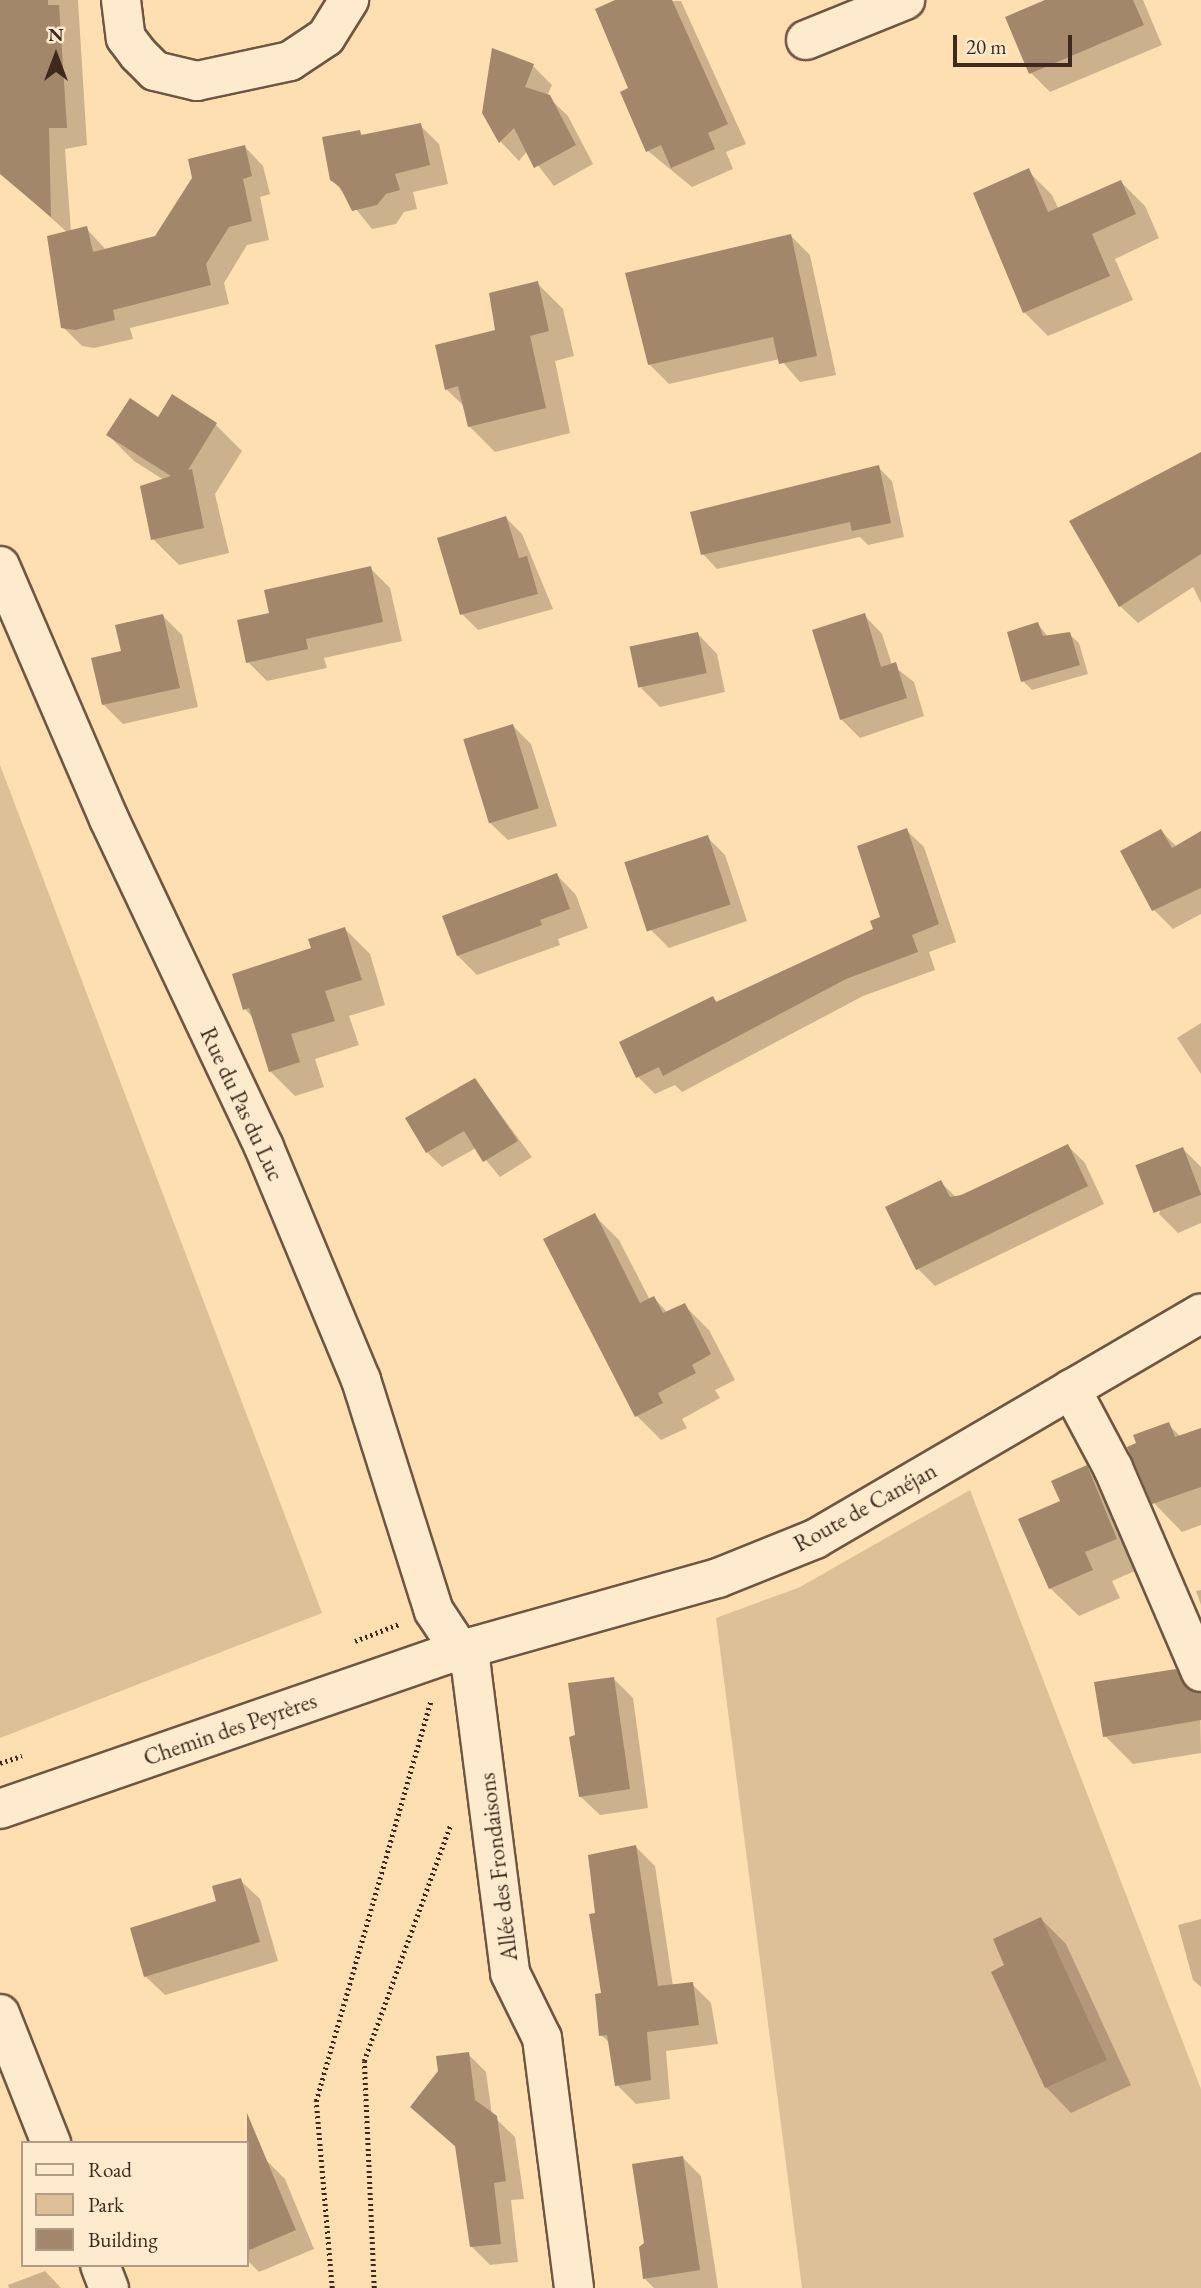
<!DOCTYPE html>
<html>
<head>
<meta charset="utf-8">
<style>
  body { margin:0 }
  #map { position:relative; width:1201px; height:2288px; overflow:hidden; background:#fedfb1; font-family:"EB Garamond",serif }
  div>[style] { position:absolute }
  .green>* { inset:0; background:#dec098 }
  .shadow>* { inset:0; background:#0003 }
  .building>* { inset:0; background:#a2876a; transform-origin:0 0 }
  .path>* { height:4.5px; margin-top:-2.25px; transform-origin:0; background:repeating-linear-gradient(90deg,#3f281d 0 2px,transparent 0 5.5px) }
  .roads { filter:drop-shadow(2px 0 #6f5642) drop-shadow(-2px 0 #6f5642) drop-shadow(0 2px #6f5642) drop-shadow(0 -2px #6f5642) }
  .street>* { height:38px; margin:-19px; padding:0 19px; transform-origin:19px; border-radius:19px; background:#feeacc }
  .secondary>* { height:38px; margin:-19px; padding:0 19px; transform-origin:19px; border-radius:19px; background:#feeacc }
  span { translate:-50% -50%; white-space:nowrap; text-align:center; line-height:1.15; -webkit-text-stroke:7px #feeacc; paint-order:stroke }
  .street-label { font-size:23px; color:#3f281d }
  .legend { position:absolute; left:21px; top:2141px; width:228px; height:126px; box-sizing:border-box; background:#feeacc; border:2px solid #b29c86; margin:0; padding:9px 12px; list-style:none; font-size:21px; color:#3f281d }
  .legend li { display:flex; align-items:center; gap:14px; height:35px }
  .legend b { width:35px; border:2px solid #b29c86 }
  .north { position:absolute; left:21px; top:21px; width:70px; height:70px; -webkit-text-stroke:5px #feeacc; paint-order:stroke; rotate:0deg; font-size:19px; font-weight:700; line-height:28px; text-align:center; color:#3f281d }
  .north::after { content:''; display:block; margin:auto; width:24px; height:32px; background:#3f281d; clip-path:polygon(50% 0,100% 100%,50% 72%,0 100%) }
  .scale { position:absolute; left:953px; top:35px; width:119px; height:32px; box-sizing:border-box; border:4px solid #3f281d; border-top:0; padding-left:9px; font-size:21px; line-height:24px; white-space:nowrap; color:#3f281d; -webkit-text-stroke:5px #feeacc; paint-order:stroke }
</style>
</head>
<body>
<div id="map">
  <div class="green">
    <i style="clip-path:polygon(0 765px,322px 1613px,0 1738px)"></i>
    <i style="clip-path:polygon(970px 1490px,1201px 2089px,1201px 2288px,802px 2288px,716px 1618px,800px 1587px)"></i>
  </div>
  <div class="shadow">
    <i style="clip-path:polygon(0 0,78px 0,87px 145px,65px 149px,71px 232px,86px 228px,106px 250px,156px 237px,245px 147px,263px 166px,270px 194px,260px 197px,269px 240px,247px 245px,224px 283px,229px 304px,130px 328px,133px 339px,94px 348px,82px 346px,63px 327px,68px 233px,0 172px)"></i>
    <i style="clip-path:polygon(620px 0,681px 1px,746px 144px,726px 152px,733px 169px,692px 187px,648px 151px,630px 89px)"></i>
    <i style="clip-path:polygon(1049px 0,1143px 0,1162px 45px,1050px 92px,1031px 73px)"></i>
    <i style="clip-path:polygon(533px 66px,552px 85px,547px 96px,568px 116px,593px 164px,554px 186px,527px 151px,519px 161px,501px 142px,484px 113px)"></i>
    <i style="clip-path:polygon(420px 125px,439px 144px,448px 184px,413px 192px,417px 209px,404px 212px,396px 224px,372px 229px,332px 179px,359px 132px,364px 137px)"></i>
    <i style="clip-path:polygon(1028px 171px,1052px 195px,1059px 210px,1121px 182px,1145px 206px,1159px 238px,1115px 259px,1133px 300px,1048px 336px,1024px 312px)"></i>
    <i style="clip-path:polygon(791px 236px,810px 255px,836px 375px,800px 382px,780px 359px,669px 384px,649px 364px)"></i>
    <i style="clip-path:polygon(537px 283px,563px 309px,574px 356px,555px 361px,570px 433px,495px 452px,469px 426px,465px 407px,446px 389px)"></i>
    <i style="clip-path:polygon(173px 397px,216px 425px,242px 451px,215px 494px,229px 553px,179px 565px,153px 539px,164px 480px,134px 461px,108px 435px,158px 419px)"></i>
    <i style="clip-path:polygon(878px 467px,892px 481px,904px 537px,868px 545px,860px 537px,717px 569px,703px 554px,842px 478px,841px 474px)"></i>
    <i style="clip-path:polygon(1201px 471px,1201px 603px,1193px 587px,1138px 623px,1120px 606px)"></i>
    <i style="clip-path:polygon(506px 518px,522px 534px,553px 609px,478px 630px,462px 614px)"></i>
    <i style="clip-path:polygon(370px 568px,390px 588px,402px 641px,324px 658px,327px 668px,267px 681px,248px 662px,272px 614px)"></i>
    <i style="clip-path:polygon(864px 615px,882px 634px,892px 665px,914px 682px,924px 716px,860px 738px,841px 719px)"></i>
    <i style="clip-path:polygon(163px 616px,182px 635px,198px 707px,123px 724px,103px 704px)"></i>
    <i style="clip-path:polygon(1038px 624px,1048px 637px,1069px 634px,1079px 643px,1088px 674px,1032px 690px,1023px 681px)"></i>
    <i style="clip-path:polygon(698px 634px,717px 654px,725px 692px,660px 707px,641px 688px)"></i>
    <i style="clip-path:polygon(513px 726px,531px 744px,557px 826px,508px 840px,489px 822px)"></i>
    <i style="clip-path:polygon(906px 830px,924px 847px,956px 942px,929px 952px,935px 970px,863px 996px,682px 1092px,675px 1085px,655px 1094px,638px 1077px,713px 998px,718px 1003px,876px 930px)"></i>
    <i style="clip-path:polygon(1161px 831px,1177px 847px,1201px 833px,1201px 914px,1173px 929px,1154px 910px)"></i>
    <i style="clip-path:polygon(707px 837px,725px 855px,747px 921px,669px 948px,651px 930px)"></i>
    <i style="clip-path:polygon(557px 875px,576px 895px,588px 928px,558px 939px,560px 945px,477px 975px,458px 956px)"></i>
    <i style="clip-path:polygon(345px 929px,370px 954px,385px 1005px,349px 1016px,359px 1045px,315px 1059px,324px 1087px,295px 1096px,270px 1071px,254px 1019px,245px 1009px,313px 949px)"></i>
    <i style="clip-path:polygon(1201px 1023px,1201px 1074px,1177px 1038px)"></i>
    <i style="clip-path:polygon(475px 1080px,532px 1157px,500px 1177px,476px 1148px,442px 1167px,427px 1152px)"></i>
    <i style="clip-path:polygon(1068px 1146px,1085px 1163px,1104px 1204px,935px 1286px,918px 1269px,940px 1182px,956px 1197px)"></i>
    <i style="clip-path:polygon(1183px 1149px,1201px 1167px,1201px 1223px,1178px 1233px,1159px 1214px)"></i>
    <i style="clip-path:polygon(594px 1215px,619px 1240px,650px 1300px,654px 1298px,668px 1313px,684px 1305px,709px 1330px,735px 1380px,715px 1390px,720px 1398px,682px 1419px,687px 1428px,661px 1440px,636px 1415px)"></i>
    <i style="clip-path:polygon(1168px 1424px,1181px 1437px,1201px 1438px,1201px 1525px,1182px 1532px,1154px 1503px)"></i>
    <i style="clip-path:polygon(1086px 1467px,1115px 1496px,1144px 1567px,1112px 1581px,1120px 1598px,1079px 1616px,1050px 1588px,1063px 1502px)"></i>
    <i style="clip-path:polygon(1201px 1590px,1201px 1605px,1196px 1591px)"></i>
    <i style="clip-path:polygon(1172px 1671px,1200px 1700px,1201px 1753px,1133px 1764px,1105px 1736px)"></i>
    <i style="clip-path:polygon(613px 1678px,633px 1698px,648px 1808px,600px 1815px,580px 1796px)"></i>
    <i style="clip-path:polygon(636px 1847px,655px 1866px,673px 1986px,692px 1984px,711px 2003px,718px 2044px,666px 2051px,670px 2099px,636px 2104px,617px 2085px,611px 2044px,601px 2035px,603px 1995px,597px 1915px)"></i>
    <i style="clip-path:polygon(240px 1880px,260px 1899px,278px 1961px,165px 1995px,145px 1976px)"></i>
    <i style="clip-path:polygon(1041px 1919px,1066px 1944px,1131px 2085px,1071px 2113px,1046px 2087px,1007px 1966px)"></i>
    <i style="clip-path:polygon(1201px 1919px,1201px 1987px,1193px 1980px,1178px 1925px)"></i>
    <i style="clip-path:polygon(468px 2054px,486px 2072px,492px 2115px,515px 2137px,524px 2199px,511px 2200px,518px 2262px,490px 2265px,472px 2247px,457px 2148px,412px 2107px,440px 2071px)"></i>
    <i style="clip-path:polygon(683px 2158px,701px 2176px,718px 2288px,654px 2288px,644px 2278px,646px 2243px)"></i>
    <i style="clip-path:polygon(266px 2160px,285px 2179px,314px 2249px,259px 2272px,247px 2260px,247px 2167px)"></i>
    <i style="clip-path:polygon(45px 2271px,61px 2288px,9px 2288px,8px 2285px)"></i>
  </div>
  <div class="building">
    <i style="clip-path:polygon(0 0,48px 0,48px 5px,59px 5px,67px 128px,49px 128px,51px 217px,0 174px)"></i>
    <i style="clip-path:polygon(615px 0,672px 0,728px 124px,708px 133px,715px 149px,671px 168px,661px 145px,646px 152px,620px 92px,628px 88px,595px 9px)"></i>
    <i style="clip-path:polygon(1045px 0,1133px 0,1144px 25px,1029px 74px,1005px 17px)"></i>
    <i style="clip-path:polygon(492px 48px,534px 64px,525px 87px,550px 95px,576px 145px,534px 168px,514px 128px,499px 143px,482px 113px)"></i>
    <i style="clip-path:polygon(421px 123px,430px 165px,395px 174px,400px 190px,386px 194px,377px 205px,352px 211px,340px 187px,330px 180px,322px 137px,360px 130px,361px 135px)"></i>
    <i style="clip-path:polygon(245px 145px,252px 176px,243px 179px,252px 221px,229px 227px,206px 264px,211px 285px,113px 310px,115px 320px,75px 330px,61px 328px,47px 236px,87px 226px,93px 252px,155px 236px,192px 178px,188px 159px)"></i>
    <i style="clip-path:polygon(1029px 168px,1048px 212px,1121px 180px,1136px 214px,1092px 234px,1110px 276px,1023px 313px,973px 193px)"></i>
    <i style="clip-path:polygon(791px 234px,817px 356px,779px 364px,773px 337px,648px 365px,625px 273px)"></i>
    <i style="clip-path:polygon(538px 281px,549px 331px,530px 336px,546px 408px,468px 427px,458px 386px,445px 390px,435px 345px,495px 330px,489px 293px)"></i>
    <i style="clip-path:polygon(172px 394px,217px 423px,188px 470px,192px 469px,204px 528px,151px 540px,140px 486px,171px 476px,106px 435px,130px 398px,158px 417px)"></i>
    <i style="clip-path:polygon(1201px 452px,1201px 554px,1119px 607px,1069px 521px)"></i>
    <i style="clip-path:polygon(879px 465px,891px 523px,852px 531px,850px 522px,701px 555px,690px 512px)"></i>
    <i style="clip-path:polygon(506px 516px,519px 558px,527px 556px,538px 594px,460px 615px,437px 538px)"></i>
    <i style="clip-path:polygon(371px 566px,383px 622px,306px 639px,308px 649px,246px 663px,237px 620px,269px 613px,264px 590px)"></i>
    <i style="clip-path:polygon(865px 613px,881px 667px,896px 662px,907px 698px,840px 720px,812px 630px)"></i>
    <i style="clip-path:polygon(163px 614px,180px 688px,102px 705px,91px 658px,121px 651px,115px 625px)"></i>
    <i style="clip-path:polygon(1038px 622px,1043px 636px,1070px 632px,1080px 665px,1021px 682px,1007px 632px)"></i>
    <i style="left:698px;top:632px;width:42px;height:70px;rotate:78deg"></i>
    <i style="left:513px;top:724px;width:88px;height:52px;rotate:73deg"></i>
    <i style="clip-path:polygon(907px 828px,939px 924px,912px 935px,918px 952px,846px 979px,663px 1076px,659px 1067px,636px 1078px,619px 1042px,713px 996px,716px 1002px,873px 929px,870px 921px,880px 917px,857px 846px)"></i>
    <i style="clip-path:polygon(1161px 829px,1172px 848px,1201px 831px,1201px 888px,1152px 911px,1120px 851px)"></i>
    <i style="left:708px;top:835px;width:73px;height:88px;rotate:72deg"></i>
    <i style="clip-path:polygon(557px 873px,570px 909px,540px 920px,542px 925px,457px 956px,442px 916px)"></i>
    <i style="clip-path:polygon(345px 927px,362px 980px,325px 991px,335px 1021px,291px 1034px,300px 1062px,269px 1072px,249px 1008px,243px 1010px,232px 974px,311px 948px,308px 939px)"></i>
    <i style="clip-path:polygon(475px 1078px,518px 1141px,483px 1162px,464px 1131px,426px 1153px,405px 1118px)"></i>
    <i style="clip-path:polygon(1068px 1144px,1088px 1186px,916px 1270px,885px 1207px,941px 1180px,950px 1197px,962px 1195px)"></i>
    <i style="left:1183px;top:1147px;width:51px;height:51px;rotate:69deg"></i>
    <i style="clip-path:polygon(595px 1213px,640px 1303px,654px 1296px,663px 1313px,685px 1303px,711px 1354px,692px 1365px,696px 1373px,658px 1393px,663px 1403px,635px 1417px,543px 1239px)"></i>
    <i style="clip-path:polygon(1169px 1422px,1175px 1437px,1201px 1428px,1201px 1487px,1152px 1504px,1127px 1447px,1136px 1443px,1133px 1435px)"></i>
    <i style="clip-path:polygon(1087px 1465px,1117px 1539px,1085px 1552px,1093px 1570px,1049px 1589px,1018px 1519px,1060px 1501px,1051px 1481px)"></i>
    <i style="clip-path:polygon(1176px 1669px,1187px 1689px,1201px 1693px,1201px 1720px,1103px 1737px,1094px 1682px)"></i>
    <i style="clip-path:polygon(614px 1677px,630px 1789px,579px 1797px,569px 1737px,575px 1735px,568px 1683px)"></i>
    <i style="clip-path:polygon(636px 1845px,658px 1986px,693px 1982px,699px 2025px,647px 2032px,651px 2080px,615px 2086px,607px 2035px,599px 2036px,595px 1994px,601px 1993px,589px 1914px,595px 1913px,588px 1855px)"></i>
    <i style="clip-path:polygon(241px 1878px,260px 1942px,144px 1977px,130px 1928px,216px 1901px,212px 1886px)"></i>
    <i style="clip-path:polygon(1041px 1917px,1107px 2060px,1045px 2088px,991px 1972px,1004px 1965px,993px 1939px)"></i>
    <i style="clip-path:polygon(469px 2052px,475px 2100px,497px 2116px,506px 2181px,494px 2183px,501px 2244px,470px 2247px,455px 2146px,410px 2107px,438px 2071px,436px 2056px)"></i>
    <i style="clip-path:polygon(247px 2113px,296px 2230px,247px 2251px)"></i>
    <i style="clip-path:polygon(683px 2156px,700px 2270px,643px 2279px,639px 2247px,644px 2243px,632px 2164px)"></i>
  </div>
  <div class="path">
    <i style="left:355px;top:1641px;width:47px;rotate:-21.1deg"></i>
    <i style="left:0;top:1763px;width:23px;rotate:-18deg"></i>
    <i style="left:332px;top:2288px;width:188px;rotate:-94.9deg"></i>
    <i style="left:316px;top:2101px;width:417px;rotate:-74deg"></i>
    <i style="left:374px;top:2288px;width:227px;rotate:-92.5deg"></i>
    <i style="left:364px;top:2061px;width:250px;rotate:-69.9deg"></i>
  </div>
  <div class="roads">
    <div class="street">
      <i style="left:121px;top:0;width:38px;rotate:83deg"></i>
      <i style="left:126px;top:38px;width:20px;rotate:53deg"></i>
      <i style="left:138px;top:54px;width:24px;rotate:45deg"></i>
      <i style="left:155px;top:71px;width:43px;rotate:13.4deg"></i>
      <i style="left:197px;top:81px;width:95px;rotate:-12.1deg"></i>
      <i style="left:290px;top:61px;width:43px;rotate:-33.7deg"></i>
      <i style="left:326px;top:37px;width:44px;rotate:-58.1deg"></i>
      <i style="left:806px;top:40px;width:107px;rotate:-22deg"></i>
      <i style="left:0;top:566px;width:275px;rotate:66.7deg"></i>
      <i style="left:109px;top:819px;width:363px;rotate:64.7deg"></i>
      <i style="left:264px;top:1147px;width:252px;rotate:67.4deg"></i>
      <i style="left:361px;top:1380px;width:242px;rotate:72.5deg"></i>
      <i style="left:434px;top:1611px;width:67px;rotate:56.5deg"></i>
      <i style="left:471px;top:1667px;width:308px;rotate:82.7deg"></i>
      <i style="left:510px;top:1973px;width:72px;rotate:63.8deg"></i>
      <i style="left:542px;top:2038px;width:252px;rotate:82.7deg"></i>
      <i style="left:1071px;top:1389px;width:89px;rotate:62deg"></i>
      <i style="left:1113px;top:1468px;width:222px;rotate:66.7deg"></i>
      <i style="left:0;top:2014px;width:139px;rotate:68.4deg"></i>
      <i style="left:100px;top:2265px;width:25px;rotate:69deg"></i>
    </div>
    <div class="secondary">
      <i style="left:0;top:1809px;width:470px;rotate:-19.1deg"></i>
      <i style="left:444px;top:1655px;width:285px;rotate:-15.7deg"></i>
      <i style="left:718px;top:1578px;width:105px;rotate:-21.9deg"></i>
      <i style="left:815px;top:1539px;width:447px;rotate:-30.3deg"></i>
    </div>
  </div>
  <div class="street-label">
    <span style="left:242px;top:1104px;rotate:65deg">Rue du Pas du Luc</span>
    <span style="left:865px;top:1507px;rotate:-29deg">Route de Canéjan</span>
    <span style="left:230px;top:1729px;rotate:-19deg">Chemin des Peyrères</span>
    <span style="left:498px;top:1867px;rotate:-97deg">Allée des Frondaisons</span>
  </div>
  <ul class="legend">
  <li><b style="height:9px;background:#feeacc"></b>Road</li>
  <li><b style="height:19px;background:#dec098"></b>Park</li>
  <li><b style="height:19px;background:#a2876a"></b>Building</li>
  </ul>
  <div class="north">N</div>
  <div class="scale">20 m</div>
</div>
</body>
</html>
